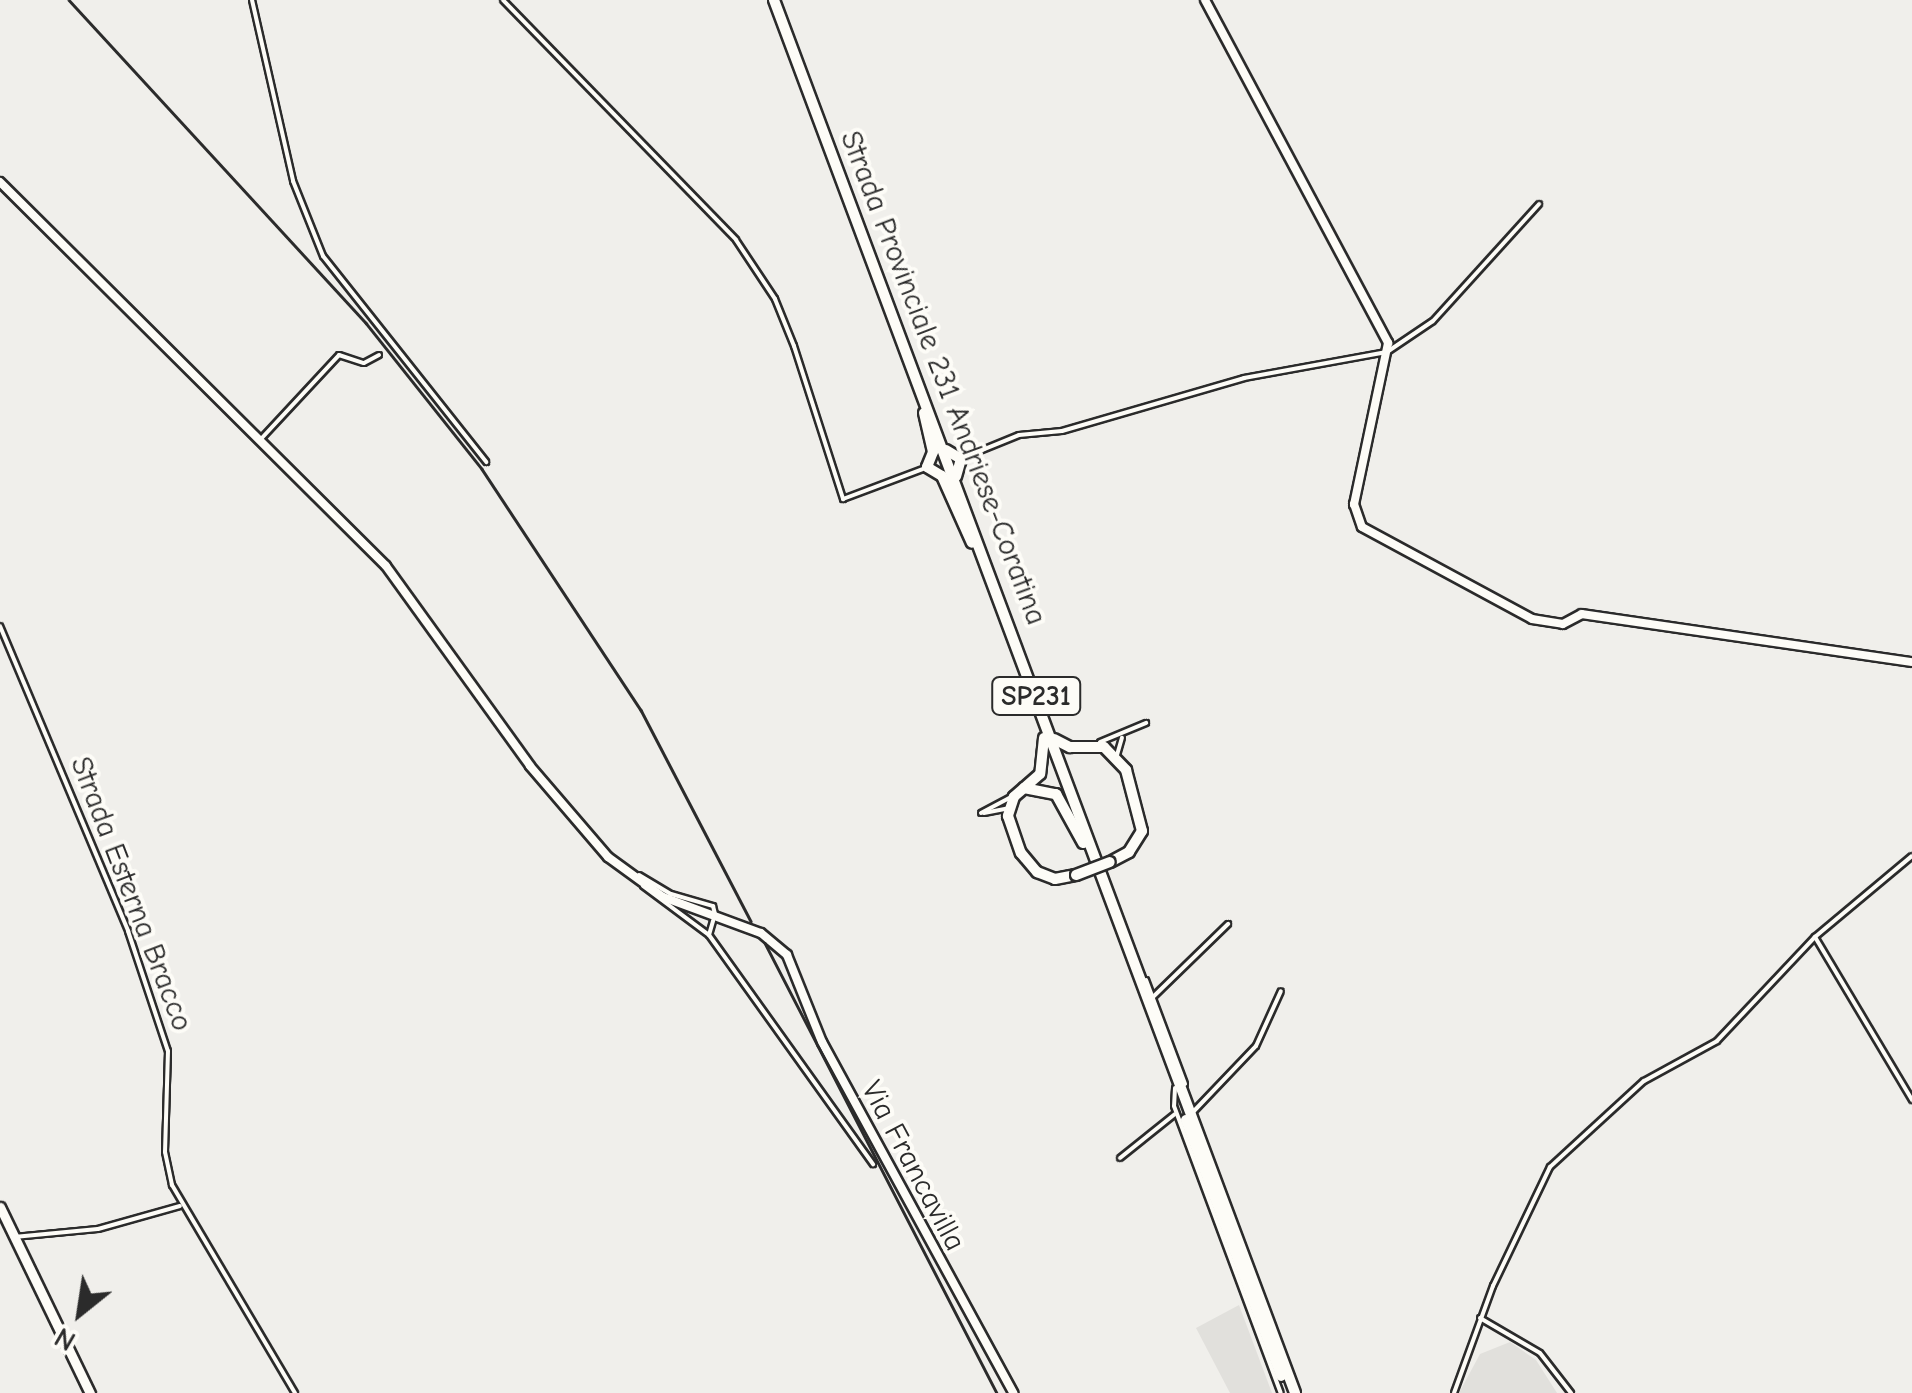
<!DOCTYPE html>
<html>
<head>
<meta charset="utf-8">
<style>
  body { margin:0 }
  #map { position:relative; width:1912px; height:1393px; overflow:hidden; background:#f0efeb; font-family:"Comic Neue",sans-serif }
  div>[style] { position:absolute }
  .built>* { inset:0; background:#e1e0dc }
  .roads { filter:drop-shadow(2px 0 #2b2b2b) drop-shadow(-2px 0 #2b2b2b) drop-shadow(0 2px #2b2b2b) drop-shadow(0 -2px #2b2b2b) }
  .street>* { height:4px; margin:-2px; padding:0 2px; transform-origin:2px; border-radius:2px; background:#fdfcf7 }
  .secondary>* { height:8px; margin:-4px; padding:0 4px; transform-origin:4px; border-radius:4px; background:#fdfcf7 }
  .primary>* { height:9px; margin:-4.5px; padding:0 4.5px; transform-origin:4.5px; border-radius:4.5px; background:#fdfcf7 }
  .highway>* { height:10px; margin:-5px; padding:0 5px; transform-origin:5px; border-radius:5px; background:#fdfcf7 }
  .rail>* { height:2.5px; margin:-1.25px; padding:0 1.25px; transform-origin:1.25px; border-radius:1.25px; background:#2b2b2b }
  .bridges { filter:drop-shadow(2px 0 #2b2b2b) drop-shadow(-2px 0 #2b2b2b) drop-shadow(0 2px #2b2b2b) drop-shadow(0 -2px #2b2b2b) }
  .highway-bridge>* { height:10px; margin:-5px; padding:0 5px; transform-origin:5px; border-radius:5px; background:#fdfcf7 }
  span { translate:-50% -50%; white-space:nowrap; text-align:center; line-height:1.15; -webkit-text-stroke:8px #fdfcf7; paint-order:stroke }
  .shield-label span { padding:2px 8px; background:#fdfcf7; border:2px solid; border-radius:8px; -webkit-text-stroke-width:0 }
  .shield-label { font-size:28px; color:#2b2b2b; font-weight:700 }
  .street-label { font-size:30px; color:#2b2b2b }
  .north { position:absolute; left:30px; top:1263px; width:100px; height:100px; -webkit-text-stroke:8px #fdfcf7; paint-order:stroke; rotate:210deg; font-size:28px; font-weight:700; line-height:40px; text-align:center; color:#2b2b2b }
  .north::after { content:''; display:block; margin:auto; width:35px; height:45px; background:#2b2b2b; clip-path:polygon(50% 0,100% 100%,50% 72%,0 100%) }
</style>
</head>
<body>
<div id="map">
  <div class="built">
    <i style="clip-path:polygon(1239px 1305px,1272px 1393px,1230px 1393px,1196px 1328px)"></i>
    <i style="clip-path:polygon(1510px 1342px,1536px 1360px,1557px 1393px,1459px 1393px,1480px 1354px)"></i>
  </div>
  <div class="roads">
    <div class="street">
      <i style="left:252px;top:0;width:186px;rotate:77.2deg"></i>
      <i style="left:293px;top:181px;width:81px;rotate:68.2deg"></i>
      <i style="left:323px;top:256px;width:263px;rotate:51.6deg"></i>
      <i style="left:503px;top:0;width:334px;rotate:45.8deg"></i>
      <i style="left:736px;top:240px;width:71px;rotate:56.5deg"></i>
      <i style="left:775px;top:299px;width:51px;rotate:68deg"></i>
      <i style="left:794px;top:346px;width:161px;rotate:72.2deg"></i>
      <i style="left:843px;top:499px;width:85px;rotate:-20.6deg"></i>
      <i style="left:260px;top:440px;width:116px;rotate:-47.1deg"></i>
      <i style="left:339px;top:355px;width:26px;rotate:18deg"></i>
      <i style="left:364px;top:363px;width:17px;rotate:-28deg"></i>
      <i style="left:965px;top:457px;width:58px;rotate:-22.2deg"></i>
      <i style="left:1019px;top:435px;width:43px;rotate:-5.3deg"></i>
      <i style="left:1062px;top:431px;width:190px;rotate:-16.2deg"></i>
      <i style="left:1244px;top:378px;width:145px;rotate:-10.3deg"></i>
      <i style="left:1387px;top:352px;width:55px;rotate:-34deg"></i>
      <i style="left:1433px;top:321px;width:158px;rotate:-47.8deg"></i>
      <i style="left:0;top:626px;width:331px;rotate:67.2deg"></i>
      <i style="left:128px;top:931px;width:126px;rotate:71.6deg"></i>
      <i style="left:168px;top:1051px;width:101px;rotate:91.7deg"></i>
      <i style="left:165px;top:1152px;width:34px;rotate:78deg"></i>
      <i style="left:172px;top:1185px;width:242px;rotate:59.4deg"></i>
      <i style="left:1100px;top:742px;width:50px;rotate:-22.4deg"></i>
      <i style="left:1117px;top:755px;width:18px;rotate:-74deg"></i>
      <i style="left:981px;top:813px;width:32px;rotate:-28deg"></i>
      <i style="left:984px;top:813px;width:25px;rotate:-11deg"></i>
      <i style="left:639px;top:875px;width:37px;rotate:31deg"></i>
      <i style="left:671px;top:894px;width:44px;rotate:15.9deg"></i>
      <i style="left:713px;top:906px;width:8px;rotate:76deg"></i>
      <i style="left:643px;top:886px;width:82px;rotate:36.6deg"></i>
      <i style="left:709px;top:935px;width:282px;rotate:54.4deg"></i>
      <i style="left:709px;top:935px;width:15px;rotate:-74deg"></i>
      <i style="left:1815px;top:937px;width:190px;rotate:59.2deg"></i>
      <i style="left:1146px;top:980px;width:111px;rotate:69.4deg"></i>
      <i style="left:1153px;top:997px;width:105px;rotate:-44.2deg"></i>
      <i style="left:1175px;top:1088px;width:18px;rotate:93deg"></i>
      <i style="left:1174px;top:1106px;width:306px;rotate:69.6deg"></i>
      <i style="left:1194px;top:1111px;width:90px;rotate:-46.4deg"></i>
      <i style="left:1256px;top:1046px;width:60px;rotate:-65.6deg"></i>
      <i style="left:1120px;top:1158px;width:70px;rotate:-38.7deg"></i>
      <i style="left:14px;top:1237px;width:84px;rotate:-5.4deg"></i>
      <i style="left:98px;top:1229px;width:85px;rotate:-15.7deg"></i>
      <i style="left:1480px;top:1318px;width:69px;rotate:30.3deg"></i>
      <i style="left:1540px;top:1353px;width:51px;rotate:52.2deg"></i>
      <i style="left:1454px;top:1393px;width:114px;rotate:-70deg"></i>
      <i style="left:1493px;top:1286px;width:132px;rotate:-64.4deg"></i>
      <i style="left:1550px;top:1167px;width:127px;rotate:-42.5deg"></i>
      <i style="left:1644px;top:1081px;width:83px;rotate:-28.7deg"></i>
      <i style="left:1717px;top:1041px;width:143px;rotate:-46.7deg"></i>
      <i style="left:1815px;top:937px;width:126px;rotate:-39.9deg"></i>
    </div>
    <div class="secondary">
      <i style="left:1205px;top:0;width:389px;rotate:61.9deg"></i>
      <i style="left:1388px;top:343px;width:165px;rotate:101.9deg"></i>
      <i style="left:1354px;top:504px;width:24px;rotate:71deg"></i>
      <i style="left:1362px;top:527px;width:193px;rotate:28.4deg"></i>
      <i style="left:1532px;top:619px;width:31px;rotate:9deg"></i>
      <i style="left:1563px;top:624px;width:21px;rotate:-28deg"></i>
      <i style="left:1582px;top:614px;width:333px;rotate:8.3deg"></i>
      <i style="left:0;top:182px;width:544px;rotate:44.85deg"></i>
      <i style="left:386px;top:566px;width:246px;rotate:54.2deg"></i>
      <i style="left:530px;top:766px;width:120px;rotate:49.4deg"></i>
      <i style="left:608px;top:857px;width:68px;rotate:36deg"></i>
      <i style="left:663px;top:897px;width:104px;rotate:20.2deg"></i>
      <i style="left:761px;top:933px;width:34px;rotate:40deg"></i>
      <i style="left:787px;top:955px;width:94px;rotate:68.1deg"></i>
      <i style="left:822px;top:1042px;width:400px;rotate:61.4deg"></i>
    </div>
    <div class="primary">
      <i style="left:0;top:1207px;width:207px;rotate:64.2deg"></i>
    </div>
    <div class="highway">
      <i style="left:774px;top:0;width:1487px;rotate:69.49deg"></i>
      <i style="left:924px;top:413px;width:40px;rotate:77deg"></i>
      <i style="left:933px;top:452px;width:16px;rotate:112deg"></i>
      <i style="left:927px;top:467px;width:17px;rotate:31deg"></i>
      <i style="left:942px;top:476px;width:73px;rotate:65.9deg"></i>
      <i style="left:946px;top:450px;width:17px;rotate:31deg"></i>
      <i style="left:961px;top:459px;width:18px;rotate:106deg"></i>
      <i style="left:1044px;top:738px;width:36px;rotate:96deg"></i>
      <i style="left:1040px;top:774px;width:35px;rotate:139deg"></i>
      <i style="left:1014px;top:797px;width:20px;rotate:108deg"></i>
      <i style="left:1008px;top:816px;width:39px;rotate:71deg"></i>
      <i style="left:1021px;top:853px;width:25px;rotate:50deg"></i>
      <i style="left:1037px;top:872px;width:19px;rotate:21deg"></i>
      <i style="left:1055px;top:879px;width:21px;rotate:-11deg"></i>
      <i style="left:1054px;top:739px;width:18px;rotate:27deg"></i>
      <i style="left:1070px;top:747px;width:34px"></i>
      <i style="left:1104px;top:747px;width:32px;rotate:46deg"></i>
      <i style="left:1126px;top:770px;width:63px;rotate:75.3deg"></i>
      <i style="left:1142px;top:831px;width:25px;rotate:122deg"></i>
      <i style="left:1129px;top:852px;width:21px;rotate:152deg"></i>
      <i style="left:1024px;top:788px;width:33px;rotate:11deg"></i>
      <i style="left:1056px;top:794px;width:56px;rotate:61.1deg"></i>
      <i style="left:1186px;top:1120px;width:273px;rotate:69.6deg"></i>
    </div>
  </div>
  <div class="rail">
    <i style="left:69px;top:0;width:439px;rotate:47.4deg"></i>
    <i style="left:366px;top:323px;width:186px;rotate:51.5deg"></i>
    <i style="left:482px;top:469px;width:289px;rotate:56.6deg"></i>
    <i style="left:641px;top:710px;width:238px;rotate:62.5deg"></i>
    <i style="left:765px;top:943px;width:506px;rotate:62.73deg"></i>
  </div>
  <div class="bridges">
    <div class="highway-bridge">
      <i style="left:1076px;top:875px;width:36px;rotate:-21deg"></i>
    </div>
  </div>
  <div class="shield-label">
    <span style="left:1036px;top:696px">SP231</span>
  </div>
  <div class="street-label">
    <span style="left:943px;top:378px;rotate:69deg">Strada Provinciale 231 Andriese-Coratina</span>
    <span style="left:131px;top:894px;rotate:69deg">Strada Esterna Bracco</span>
    <span style="left:913px;top:1166px;rotate:62deg">Via Francavilla</span>
  </div>
  <div class="north">N</div>
</div>
</body>
</html>
